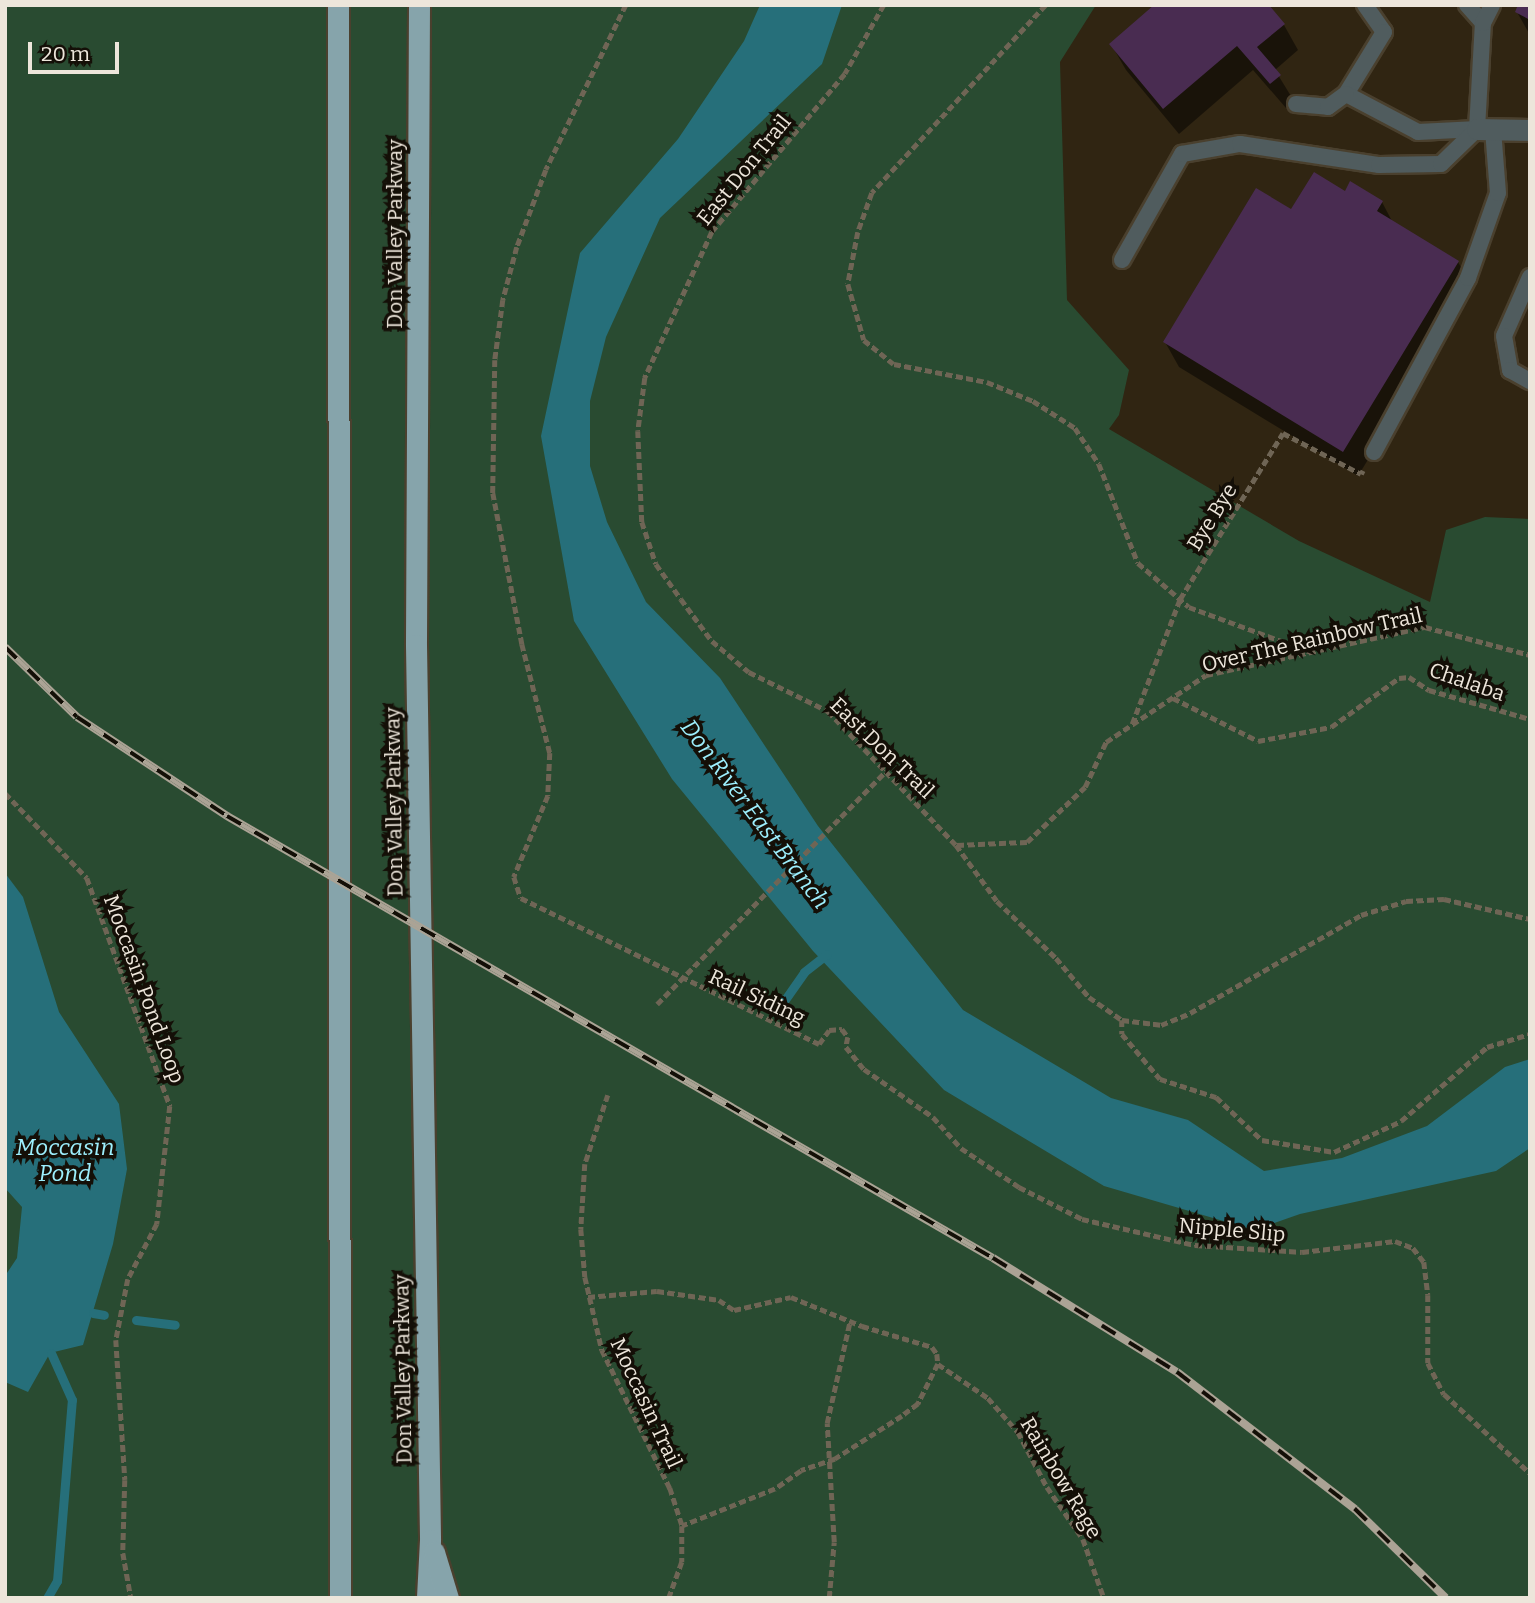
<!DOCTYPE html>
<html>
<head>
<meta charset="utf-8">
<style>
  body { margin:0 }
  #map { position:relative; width:1535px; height:1603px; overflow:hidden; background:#302512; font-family:Bitter,serif }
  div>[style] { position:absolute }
  .green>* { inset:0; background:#294b31 }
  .water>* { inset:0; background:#266f7a }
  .shadow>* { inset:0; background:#0007 }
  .stream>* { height:9px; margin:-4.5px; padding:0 4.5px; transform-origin:4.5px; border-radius:4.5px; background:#266f7a }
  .building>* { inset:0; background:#492c51 }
  .path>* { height:4.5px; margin-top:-2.25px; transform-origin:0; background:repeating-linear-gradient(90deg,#6f6555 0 7px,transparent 0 10.5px) }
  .roads { filter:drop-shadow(2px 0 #4a402e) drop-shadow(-2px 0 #4a402e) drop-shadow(0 2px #4a402e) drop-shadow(0 -2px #4a402e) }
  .lane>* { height:16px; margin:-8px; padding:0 8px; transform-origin:8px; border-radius:8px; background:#505c5e }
  .street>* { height:21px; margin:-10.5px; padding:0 10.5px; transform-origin:10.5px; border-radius:10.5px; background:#505c5e }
  .highway>* { height:21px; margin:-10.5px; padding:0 10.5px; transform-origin:10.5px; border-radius:10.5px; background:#86a4ab }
  .rail>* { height:8px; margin-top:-4px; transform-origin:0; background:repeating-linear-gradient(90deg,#140f07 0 16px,#aba395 0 32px); box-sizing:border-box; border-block:2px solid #aba395 }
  span { translate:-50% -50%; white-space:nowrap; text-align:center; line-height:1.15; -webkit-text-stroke:7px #140f07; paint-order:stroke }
  .street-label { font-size:21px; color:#ede6db }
  .water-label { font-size:23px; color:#9deffd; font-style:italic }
  .frame { position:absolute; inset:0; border:7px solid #ede6db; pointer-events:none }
  .scale { position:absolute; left:28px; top:42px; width:91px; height:32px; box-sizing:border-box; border:4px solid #ede6db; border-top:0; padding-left:9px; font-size:21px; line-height:24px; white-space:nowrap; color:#ede6db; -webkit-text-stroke:5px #140f07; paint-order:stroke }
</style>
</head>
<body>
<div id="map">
  <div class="green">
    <i style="clip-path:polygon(5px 5px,1096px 5px,1060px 62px,1067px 300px,1129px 370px,1119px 415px,1109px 429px,1299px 541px,1430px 602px,1446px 530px,1485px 517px,1530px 519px,1530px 1598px,5px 1598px)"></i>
  </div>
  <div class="water">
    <i style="clip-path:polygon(760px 5px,842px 5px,822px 64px,660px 218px,606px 337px,590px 401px,590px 466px,607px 522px,646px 602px,720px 678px,818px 826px,963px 1010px,1111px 1098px,1188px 1120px,1264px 1171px,1342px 1158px,1427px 1126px,1505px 1067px,1530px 1059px,1530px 1148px,1496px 1171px,1300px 1214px,1254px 1230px,1104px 1186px,944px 1090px,813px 951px,672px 779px,574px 621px,541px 436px,580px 253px,678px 139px,744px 41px)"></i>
    <i style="clip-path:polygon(5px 873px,23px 897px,59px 1012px,119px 1104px,127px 1169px,113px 1244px,83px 1345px,50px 1353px,28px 1392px,5px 1382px,5px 1276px,17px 1258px,22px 1207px,5px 1188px)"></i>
  </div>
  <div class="shadow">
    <i style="clip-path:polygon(1530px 5px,1530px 35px,1517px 12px)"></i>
    <i style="clip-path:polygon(1284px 25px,1298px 50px,1275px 70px,1294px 101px,1286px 108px,1253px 70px,1179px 134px,1126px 70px,1111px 44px)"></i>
    <i style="clip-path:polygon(1345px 193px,1382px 202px,1393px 223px,1458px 262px,1473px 288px,1358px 476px,1179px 367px,1165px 342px,1291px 212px)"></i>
  </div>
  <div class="stream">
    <i style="left:784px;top:1001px;width:35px;rotate:-55deg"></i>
    <i style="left:804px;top:972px;width:29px;rotate:-38deg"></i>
    <i style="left:93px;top:1313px;width:11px;rotate:10deg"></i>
    <i style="left:136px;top:1320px;width:39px;rotate:7deg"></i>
    <i style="left:47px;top:1598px;width:20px;rotate:-60deg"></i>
    <i style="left:57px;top:1581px;width:182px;rotate:-85.3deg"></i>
    <i style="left:72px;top:1400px;width:51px;rotate:-114.1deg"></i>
  </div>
  <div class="building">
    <i style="clip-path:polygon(1154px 5px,1269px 5px,1285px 24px,1257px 47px,1281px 75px,1270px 84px,1237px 46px,1163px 109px,1109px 44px)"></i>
    <i style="clip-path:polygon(1518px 5px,1530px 5px,1530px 20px,1515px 12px)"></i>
    <i style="clip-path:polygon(1314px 172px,1345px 191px,1350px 181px,1383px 201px,1377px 211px,1459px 261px,1343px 452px,1163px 342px,1256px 188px,1291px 209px)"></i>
  </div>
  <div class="path">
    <i style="left:626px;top:5px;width:183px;rotate:115.9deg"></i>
    <i style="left:546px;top:170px;width:82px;rotate:110.6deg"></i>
    <i style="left:517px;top:247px;width:55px;rotate:104.8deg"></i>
    <i style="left:503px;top:300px;width:61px;rotate:97.6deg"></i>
    <i style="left:495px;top:360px;width:133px;rotate:90.9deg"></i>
    <i style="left:493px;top:493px;width:154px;rotate:79.1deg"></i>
    <i style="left:522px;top:644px;width:113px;rotate:75.6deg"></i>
    <i style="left:550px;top:753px;width:43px;rotate:92.7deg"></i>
    <i style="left:548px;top:796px;width:88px;rotate:112.8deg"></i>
    <i style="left:514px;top:877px;width:22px;rotate:72deg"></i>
    <i style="left:521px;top:898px;width:332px;rotate:26.1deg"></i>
    <i style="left:819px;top:1044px;width:17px;rotate:-54deg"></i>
    <i style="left:829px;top:1030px;width:13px;rotate:-4deg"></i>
    <i style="left:842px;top:1029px;width:10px;rotate:53deg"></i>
    <i style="left:848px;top:1037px;width:10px;rotate:101deg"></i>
    <i style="left:846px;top:1047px;width:28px;rotate:51deg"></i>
    <i style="left:864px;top:1069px;width:84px;rotate:34.8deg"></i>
    <i style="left:933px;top:1117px;width:42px;rotate:47.9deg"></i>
    <i style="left:961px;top:1148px;width:70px;rotate:33.9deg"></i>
    <i style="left:1019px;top:1187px;width:71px;rotate:26.9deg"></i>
    <i style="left:1082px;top:1219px;width:116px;rotate:13deg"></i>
    <i style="left:1195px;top:1245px;width:107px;rotate:3.7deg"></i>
    <i style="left:1302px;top:1252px;width:94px;rotate:-6.7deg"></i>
    <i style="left:1395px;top:1241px;width:19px;rotate:21deg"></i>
    <i style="left:1413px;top:1248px;width:18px;rotate:52deg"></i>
    <i style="left:1424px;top:1262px;width:33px;rotate:83deg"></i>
    <i style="left:1428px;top:1295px;width:68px;rotate:90deg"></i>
    <i style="left:1428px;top:1363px;width:35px;rotate:63deg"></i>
    <i style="left:1444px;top:1394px;width:117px;rotate:42.6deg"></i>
    <i style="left:884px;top:5px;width:79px;rotate:119.5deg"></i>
    <i style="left:845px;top:74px;width:207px;rotate:130.1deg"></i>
    <i style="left:712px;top:232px;width:161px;rotate:114.7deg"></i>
    <i style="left:645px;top:378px;width:53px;rotate:97.5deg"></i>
    <i style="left:638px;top:431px;width:91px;rotate:87.5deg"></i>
    <i style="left:642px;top:522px;width:44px;rotate:71.6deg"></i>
    <i style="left:656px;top:564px;width:43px;rotate:54.5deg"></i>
    <i style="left:681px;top:599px;width:52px;rotate:53.6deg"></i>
    <i style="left:712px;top:641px;width:48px;rotate:40deg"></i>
    <i style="left:749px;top:672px;width:88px;rotate:26.3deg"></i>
    <i style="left:828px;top:711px;width:185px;rotate:46.3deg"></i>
    <i style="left:956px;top:845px;width:69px;rotate:53.8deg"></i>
    <i style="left:997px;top:901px;width:82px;rotate:44deg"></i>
    <i style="left:1056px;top:958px;width:51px;rotate:49.8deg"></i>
    <i style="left:1089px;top:997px;width:40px;rotate:34.9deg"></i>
    <i style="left:1122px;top:1020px;width:39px;rotate:7deg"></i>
    <i style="left:1161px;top:1025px;width:31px;rotate:-22deg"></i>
    <i style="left:1190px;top:1013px;width:197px;rotate:-29.8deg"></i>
    <i style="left:1361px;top:915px;width:47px;rotate:-17.3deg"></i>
    <i style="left:1406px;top:901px;width:38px;rotate:-3deg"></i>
    <i style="left:1444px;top:899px;width:88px;rotate:13.1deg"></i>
    <i style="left:1046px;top:5px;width:256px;rotate:132.8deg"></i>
    <i style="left:872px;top:193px;width:41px;rotate:109.7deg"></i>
    <i style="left:858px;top:232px;width:53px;rotate:100.9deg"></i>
    <i style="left:848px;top:284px;width:58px;rotate:74.1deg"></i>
    <i style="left:864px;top:340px;width:38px;rotate:39deg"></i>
    <i style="left:894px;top:364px;width:95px;rotate:11deg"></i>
    <i style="left:987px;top:382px;width:50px;rotate:22.4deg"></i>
    <i style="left:1033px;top:401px;width:50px;rotate:32.7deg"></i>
    <i style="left:1075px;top:428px;width:43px;rotate:56.3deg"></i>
    <i style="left:1099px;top:464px;width:106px;rotate:68.5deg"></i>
    <i style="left:1138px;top:563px;width:67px;rotate:40.8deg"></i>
    <i style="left:1189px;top:607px;width:130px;rotate:20.2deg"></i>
    <i style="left:1173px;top:698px;width:95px;rotate:26.8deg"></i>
    <i style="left:1258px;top:741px;width:74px;rotate:-10.9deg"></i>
    <i style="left:1331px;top:727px;width:84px;rotate:-35.8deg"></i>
    <i style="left:1399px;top:678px;width:10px;rotate:-6deg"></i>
    <i style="left:1409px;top:677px;width:24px;rotate:33deg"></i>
    <i style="left:1429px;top:690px;width:105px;rotate:16deg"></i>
    <i style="left:1132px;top:724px;width:134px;rotate:-69deg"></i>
    <i style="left:1180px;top:599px;width:195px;rotate:-58.2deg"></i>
    <i style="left:1283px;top:433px;width:88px;rotate:27.7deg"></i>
    <i style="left:1361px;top:474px;width:4px;rotate:-63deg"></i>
    <i style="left:5px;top:793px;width:118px;rotate:46deg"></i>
    <i style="left:87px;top:878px;width:243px;rotate:70deg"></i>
    <i style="left:170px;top:1106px;width:119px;rotate:96.3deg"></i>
    <i style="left:157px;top:1224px;width:62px;rotate:117.8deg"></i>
    <i style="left:128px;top:1279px;width:62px;rotate:101.1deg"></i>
    <i style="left:116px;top:1340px;width:140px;rotate:86.3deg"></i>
    <i style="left:125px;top:1480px;width:73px;rotate:91.6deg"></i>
    <i style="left:123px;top:1553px;width:46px;rotate:79.9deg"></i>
    <i style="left:957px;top:845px;width:70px;rotate:-2.5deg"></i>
    <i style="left:1027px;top:842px;width:80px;rotate:-43.5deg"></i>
    <i style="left:1085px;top:787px;width:50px;rotate:-65deg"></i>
    <i style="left:1106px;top:742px;width:120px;rotate:-33.8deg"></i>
    <i style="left:1206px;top:675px;width:224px;rotate:-12.4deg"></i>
    <i style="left:1425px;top:627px;width:109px;rotate:14.9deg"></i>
    <i style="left:657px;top:1004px;width:327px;rotate:-45.5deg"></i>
    <i style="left:1122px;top:1020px;width:14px;rotate:90deg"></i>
    <i style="left:1122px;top:1034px;width:59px;rotate:49.8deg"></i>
    <i style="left:1160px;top:1079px;width:59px;rotate:17.8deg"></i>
    <i style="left:1216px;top:1097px;width:63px;rotate:43.1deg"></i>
    <i style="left:1262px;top:1140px;width:73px;rotate:9.5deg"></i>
    <i style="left:1334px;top:1152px;width:74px;rotate:-24.8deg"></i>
    <i style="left:1401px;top:1121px;width:113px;rotate:-40.7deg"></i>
    <i style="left:1487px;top:1047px;width:45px;rotate:-16.8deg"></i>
    <i style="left:608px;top:1095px;width:73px;rotate:108.4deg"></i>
    <i style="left:585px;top:1164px;width:65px;rotate:93.5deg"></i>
    <i style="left:581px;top:1229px;width:48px;rotate:85.2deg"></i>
    <i style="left:585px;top:1277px;width:75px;rotate:76.9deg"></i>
    <i style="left:602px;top:1350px;width:154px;rotate:63.8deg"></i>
    <i style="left:670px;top:1488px;width:40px;rotate:72deg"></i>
    <i style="left:682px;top:1526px;width:36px;rotate:90deg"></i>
    <i style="left:682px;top:1562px;width:38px;rotate:110deg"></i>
    <i style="left:588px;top:1297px;width:69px;rotate:-5deg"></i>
    <i style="left:657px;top:1291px;width:63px;rotate:8.3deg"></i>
    <i style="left:719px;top:1300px;width:18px;rotate:34deg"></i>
    <i style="left:734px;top:1310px;width:58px;rotate:-12.8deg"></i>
    <i style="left:791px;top:1297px;width:77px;rotate:22.2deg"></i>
    <i style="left:862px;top:1326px;width:73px;rotate:16.7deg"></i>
    <i style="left:932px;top:1347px;width:9px;rotate:54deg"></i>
    <i style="left:937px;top:1354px;width:10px;rotate:84deg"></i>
    <i style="left:938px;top:1364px;width:45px;rotate:116.6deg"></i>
    <i style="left:918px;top:1404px;width:20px;rotate:143deg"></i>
    <i style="left:902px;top:1416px;width:80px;rotate:147.3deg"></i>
    <i style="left:835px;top:1459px;width:36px;rotate:161deg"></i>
    <i style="left:801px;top:1471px;width:32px;rotate:145deg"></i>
    <i style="left:775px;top:1489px;width:100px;rotate:158.3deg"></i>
    <i style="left:938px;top:1364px;width:60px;rotate:34.2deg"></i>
    <i style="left:988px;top:1398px;width:45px;rotate:48.6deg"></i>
    <i style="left:1018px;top:1432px;width:62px;rotate:62.2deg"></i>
    <i style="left:1047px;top:1487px;width:63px;rotate:55.3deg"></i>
    <i style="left:1083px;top:1539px;width:63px;rotate:70.4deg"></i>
    <i style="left:829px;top:1598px;width:56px;rotate:-84.9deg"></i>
    <i style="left:834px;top:1542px;width:119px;rotate:-93.4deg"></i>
    <i style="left:827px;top:1423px;width:105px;rotate:-77.3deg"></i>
  </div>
  <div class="roads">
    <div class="lane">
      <i style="left:1365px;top:5px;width:33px;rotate:55deg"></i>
      <i style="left:1384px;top:32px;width:73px;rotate:121.5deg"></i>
      <i style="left:1346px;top:94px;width:81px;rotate:27.8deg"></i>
      <i style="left:1418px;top:132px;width:59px;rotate:-2.9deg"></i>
      <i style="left:1467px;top:5px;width:24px;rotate:48deg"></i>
      <i style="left:1296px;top:104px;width:32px;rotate:5deg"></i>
      <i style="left:1328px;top:107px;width:22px;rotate:-36deg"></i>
      <i style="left:1122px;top:260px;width:122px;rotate:-60.5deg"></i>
      <i style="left:1182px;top:154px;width:59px;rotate:-9.8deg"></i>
      <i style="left:1240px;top:144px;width:141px;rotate:8.6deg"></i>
      <i style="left:1379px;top:165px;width:62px;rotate:-0.9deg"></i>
      <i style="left:1441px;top:164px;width:50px;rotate:-44.2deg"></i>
      <i style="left:1477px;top:129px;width:106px;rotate:-86.8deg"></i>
      <i style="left:1483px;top:23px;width:20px;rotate:-63deg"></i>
      <i style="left:1530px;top:277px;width:64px;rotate:113.8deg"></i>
      <i style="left:1504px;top:336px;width:35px;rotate:80deg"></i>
      <i style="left:1510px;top:370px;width:23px;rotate:29deg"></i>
      <i style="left:1374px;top:452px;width:198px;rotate:-61.6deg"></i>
      <i style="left:1468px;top:278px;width:90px;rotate:-70.6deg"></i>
      <i style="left:1498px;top:193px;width:64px;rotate:-94.5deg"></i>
    </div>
    <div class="street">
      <i style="left:1477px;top:129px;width:53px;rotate:1.1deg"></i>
    </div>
    <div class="highway">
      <i style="left:338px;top:5px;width:1593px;rotate:89.93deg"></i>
      <i style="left:419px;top:5px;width:640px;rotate:90.27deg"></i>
      <i style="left:416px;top:645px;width:895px;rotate:89.1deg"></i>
      <i style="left:430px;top:1540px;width:58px;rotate:93deg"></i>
      <i style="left:434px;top:1552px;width:48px;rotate:73.1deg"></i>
    </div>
  </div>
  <div class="rail">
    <i style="left:5px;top:647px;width:100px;rotate:44.2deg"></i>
    <i style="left:77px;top:717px;width:180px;rotate:33.4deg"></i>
    <i style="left:227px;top:816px;width:884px;rotate:29.99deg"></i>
    <i style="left:993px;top:1258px;width:216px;rotate:31.8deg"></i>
    <i style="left:1177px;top:1372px;width:225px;rotate:37.6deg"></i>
    <i style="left:1355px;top:1509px;width:127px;rotate:44.4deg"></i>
  </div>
  <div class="street-label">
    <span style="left:744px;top:170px;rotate:-51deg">East Don Trail</span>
    <span style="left:395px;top:234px;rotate:-90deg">Don Valley Parkway</span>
    <span style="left:1212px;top:517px;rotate:-58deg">Bye Bye</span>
    <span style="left:1312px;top:640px;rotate:-13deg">Over The Rainbow Trail</span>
    <span style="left:1467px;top:682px;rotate:19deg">Chalaba</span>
    <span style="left:882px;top:748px;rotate:44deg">East Don Trail</span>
    <span style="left:394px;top:802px;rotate:-91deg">Don Valley Parkway</span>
    <span style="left:144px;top:989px;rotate:70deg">Moccasin Pond Loop</span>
    <span style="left:757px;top:997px;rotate:25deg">Rail Siding</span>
    <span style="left:1232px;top:1230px;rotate:5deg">Nipple Slip</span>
    <span style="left:403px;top:1369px;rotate:-91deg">Don Valley Parkway</span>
    <span style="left:646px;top:1403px;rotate:65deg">Moccasin Trail</span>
    <span style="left:1061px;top:1478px;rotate:59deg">Rainbow Rage</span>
  </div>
  <div class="water-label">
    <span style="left:755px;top:814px;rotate:53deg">Don River East Branch</span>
    <span style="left:65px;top:1160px">Moccasin<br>Pond</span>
  </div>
  <div class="frame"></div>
  <div class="scale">20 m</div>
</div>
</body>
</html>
